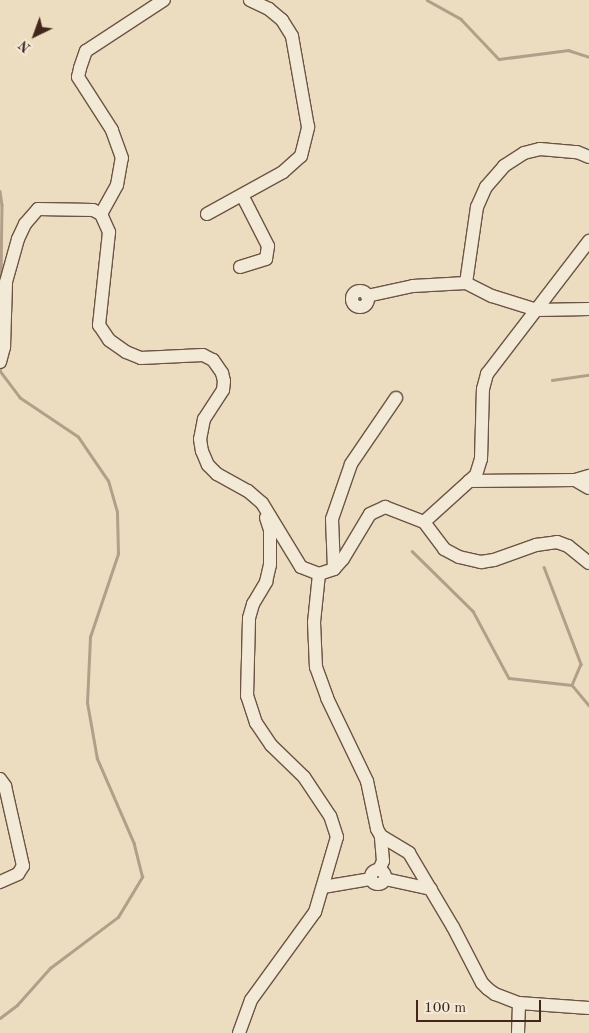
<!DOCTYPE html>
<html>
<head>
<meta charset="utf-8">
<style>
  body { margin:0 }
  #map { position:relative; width:589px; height:1033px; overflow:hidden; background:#ecddc1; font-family:"Old Standard TT",serif }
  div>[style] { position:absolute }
  .stream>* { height:2.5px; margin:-1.25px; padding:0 1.25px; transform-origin:1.25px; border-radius:1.25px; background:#b29f89 }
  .roads { filter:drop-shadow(1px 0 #6c5445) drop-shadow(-1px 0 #6c5445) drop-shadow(0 1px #6c5445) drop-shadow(0 -1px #6c5445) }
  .minor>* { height:12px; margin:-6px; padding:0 6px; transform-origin:6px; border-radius:6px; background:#f3e9d7 }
  .minor>.ring { margin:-6px; padding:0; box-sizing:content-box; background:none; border:12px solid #f3e9d7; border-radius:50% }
  span { translate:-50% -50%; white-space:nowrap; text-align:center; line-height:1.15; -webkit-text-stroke:5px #f3e9d7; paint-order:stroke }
  .north { position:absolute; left:10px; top:10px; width:50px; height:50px; -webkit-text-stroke:4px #f3e9d7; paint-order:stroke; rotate:222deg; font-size:14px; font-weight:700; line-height:20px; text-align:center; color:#42261c }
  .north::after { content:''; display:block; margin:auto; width:18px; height:22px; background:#42261c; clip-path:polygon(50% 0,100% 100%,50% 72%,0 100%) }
  .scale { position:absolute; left:416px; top:1000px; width:125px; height:22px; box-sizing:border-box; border:2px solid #42261c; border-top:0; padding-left:6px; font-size:15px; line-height:18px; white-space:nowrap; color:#42261c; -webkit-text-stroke:4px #f3e9d7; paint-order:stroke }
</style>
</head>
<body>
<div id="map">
  <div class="stream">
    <i style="left:427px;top:0;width:39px;rotate:29deg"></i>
    <i style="left:461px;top:19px;width:55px;rotate:46.5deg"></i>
    <i style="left:499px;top:59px;width:70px;rotate:-7.4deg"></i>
    <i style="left:568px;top:50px;width:22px;rotate:18deg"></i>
    <i style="left:0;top:191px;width:14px;rotate:82deg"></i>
    <i style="left:2px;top:205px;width:71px;rotate:90.8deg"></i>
    <i style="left:552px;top:380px;width:37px;rotate:-8deg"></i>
    <i style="left:412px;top:551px;width:86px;rotate:44.5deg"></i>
    <i style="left:473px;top:611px;width:76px;rotate:61.8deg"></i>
    <i style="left:509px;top:678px;width:63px;rotate:6.3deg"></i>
    <i style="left:572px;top:685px;width:26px;rotate:50deg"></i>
    <i style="left:544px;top:567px;width:104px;rotate:69.1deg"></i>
    <i style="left:581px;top:664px;width:23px;rotate:113deg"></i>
    <i style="left:0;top:1018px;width:21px;rotate:-37deg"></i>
    <i style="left:17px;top:1005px;width:50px;rotate:-48.3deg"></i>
    <i style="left:50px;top:968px;width:85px;rotate:-36.9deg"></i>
    <i style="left:118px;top:917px;width:47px;rotate:-59deg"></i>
    <i style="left:142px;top:877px;width:34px;rotate:-104deg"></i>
    <i style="left:134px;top:844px;width:93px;rotate:-113.5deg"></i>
    <i style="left:97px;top:759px;width:57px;rotate:-100.1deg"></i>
    <i style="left:87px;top:703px;width:66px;rotate:-87.4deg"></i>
    <i style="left:90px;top:637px;width:88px;rotate:-71.4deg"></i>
    <i style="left:118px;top:554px;width:42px;rotate:-91.4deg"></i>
    <i style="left:117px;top:512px;width:32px;rotate:-106deg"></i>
    <i style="left:108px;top:481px;width:53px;rotate:-124.3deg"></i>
    <i style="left:78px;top:437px;width:70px;rotate:-146.1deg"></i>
    <i style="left:20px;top:398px;width:34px;rotate:-127deg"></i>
    <i style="left:0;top:371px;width:4px;rotate:-90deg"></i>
  </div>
  <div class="roads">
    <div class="minor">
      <i style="left:101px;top:214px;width:33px;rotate:-61deg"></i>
      <i style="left:117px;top:185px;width:27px;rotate:-80deg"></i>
      <i style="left:122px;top:158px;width:30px;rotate:-110deg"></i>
      <i style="left:112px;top:130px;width:63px;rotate:-122.7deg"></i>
      <i style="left:78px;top:77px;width:9px;rotate:-77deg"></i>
      <i style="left:80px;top:68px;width:18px;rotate:-71deg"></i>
      <i style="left:86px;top:51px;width:93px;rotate:-33.2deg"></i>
      <i style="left:207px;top:214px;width:87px;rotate:-28.9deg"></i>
      <i style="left:283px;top:172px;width:24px;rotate:-42deg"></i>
      <i style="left:301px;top:156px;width:30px;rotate:-76deg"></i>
      <i style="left:308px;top:127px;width:92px;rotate:-100deg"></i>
      <i style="left:292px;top:36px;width:19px;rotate:-122deg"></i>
      <i style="left:282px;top:20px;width:17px;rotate:-140deg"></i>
      <i style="left:269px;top:9px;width:21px;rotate:-155deg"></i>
      <i style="left:240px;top:267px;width:27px;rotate:-17deg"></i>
      <i style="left:266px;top:259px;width:13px;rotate:-81deg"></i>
      <i style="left:268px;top:246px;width:57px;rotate:-117deg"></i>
      <i style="left:466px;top:283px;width:77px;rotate:-81.8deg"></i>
      <i style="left:477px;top:207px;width:22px;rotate:-66deg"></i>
      <i style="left:486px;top:187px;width:28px;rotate:-49deg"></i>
      <i style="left:504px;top:166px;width:24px;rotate:-33deg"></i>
      <i style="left:524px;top:153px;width:16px;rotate:-14deg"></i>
      <i style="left:540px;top:149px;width:37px;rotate:5deg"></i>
      <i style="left:577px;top:152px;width:13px;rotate:23deg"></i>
      <i class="ring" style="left:352px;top:291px;width:4px;height:4px"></i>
      <i style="left:367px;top:296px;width:47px;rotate:-12.3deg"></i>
      <i style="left:413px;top:286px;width:53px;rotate:-3.2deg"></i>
      <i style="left:466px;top:283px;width:29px;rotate:27deg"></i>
      <i style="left:492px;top:296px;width:47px;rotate:17.3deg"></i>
      <i style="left:537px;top:310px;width:52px;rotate:-1.1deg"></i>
      <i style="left:0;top:362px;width:16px;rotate:-75deg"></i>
      <i style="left:4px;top:347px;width:65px;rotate:-88.2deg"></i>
      <i style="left:6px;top:282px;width:45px;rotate:-74.4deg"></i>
      <i style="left:18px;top:239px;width:17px;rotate:-65deg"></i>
      <i style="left:25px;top:224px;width:20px;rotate:-49deg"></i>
      <i style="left:38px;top:209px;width:55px;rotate:1deg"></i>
      <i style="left:93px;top:210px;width:9px;rotate:27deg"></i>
      <i style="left:101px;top:214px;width:20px;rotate:66deg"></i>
      <i style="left:109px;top:232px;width:94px;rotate:96.1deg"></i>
      <i style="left:99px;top:325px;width:18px;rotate:56deg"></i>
      <i style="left:109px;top:340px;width:21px;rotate:35deg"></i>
      <i style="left:126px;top:352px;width:16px;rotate:22deg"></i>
      <i style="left:141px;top:358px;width:62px;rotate:-2.8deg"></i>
      <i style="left:203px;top:355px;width:11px;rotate:27deg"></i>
      <i style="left:213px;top:360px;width:16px;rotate:55deg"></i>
      <i style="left:222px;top:373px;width:8px;rotate:76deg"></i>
      <i style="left:224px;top:381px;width:9px;rotate:96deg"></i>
      <i style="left:223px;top:390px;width:35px;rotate:123deg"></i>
      <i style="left:204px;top:419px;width:20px;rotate:101deg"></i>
      <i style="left:200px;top:439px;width:12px;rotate:81deg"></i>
      <i style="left:202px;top:451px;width:15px;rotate:67deg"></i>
      <i style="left:208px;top:465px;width:13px;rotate:45deg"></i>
      <i style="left:217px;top:474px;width:35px;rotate:29deg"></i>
      <i style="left:248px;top:491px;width:18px;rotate:41deg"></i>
      <i style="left:262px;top:503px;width:75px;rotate:58.6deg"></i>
      <i style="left:301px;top:567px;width:19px;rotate:21deg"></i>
      <i style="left:319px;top:574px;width:16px;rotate:-18deg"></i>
      <i style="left:334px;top:569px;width:13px;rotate:-48deg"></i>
      <i style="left:343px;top:559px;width:52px;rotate:-59deg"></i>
      <i style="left:370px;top:514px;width:17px;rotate:-25deg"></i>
      <i style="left:385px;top:507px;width:42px;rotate:21deg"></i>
      <i style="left:424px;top:522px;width:34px;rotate:53deg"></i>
      <i style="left:444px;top:549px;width:17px;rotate:28deg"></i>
      <i style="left:459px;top:557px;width:23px;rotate:13deg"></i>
      <i style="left:481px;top:562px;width:13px;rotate:-9deg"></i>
      <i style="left:494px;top:560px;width:45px;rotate:-19.7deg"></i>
      <i style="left:536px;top:545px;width:21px;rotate:-8deg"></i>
      <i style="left:557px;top:542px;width:12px;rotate:20deg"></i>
      <i style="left:568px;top:546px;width:27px;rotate:39deg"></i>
      <i style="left:575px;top:480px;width:16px;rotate:30deg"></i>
      <i style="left:469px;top:481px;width:106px;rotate:-0.5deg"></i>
      <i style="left:575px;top:480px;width:15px;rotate:-16deg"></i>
      <i style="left:424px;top:522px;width:70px;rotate:-42.1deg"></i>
      <i style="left:476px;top:475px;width:17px;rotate:-73deg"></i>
      <i style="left:481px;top:459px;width:70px;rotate:-88.4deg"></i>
      <i style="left:483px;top:389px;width:16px;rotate:-75deg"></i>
      <i style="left:487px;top:374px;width:168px;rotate:-52.5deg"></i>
      <i style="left:334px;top:569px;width:50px;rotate:-92.3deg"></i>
      <i style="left:332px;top:519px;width:58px;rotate:-70.9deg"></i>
      <i style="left:351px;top:464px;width:80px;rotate:-55.7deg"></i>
      <i style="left:319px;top:574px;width:48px;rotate:95.9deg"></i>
      <i style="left:314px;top:622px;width:45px;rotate:87.5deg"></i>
      <i style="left:316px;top:667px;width:33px;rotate:70deg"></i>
      <i style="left:327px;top:698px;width:92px;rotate:64.3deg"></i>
      <i style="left:367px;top:781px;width:49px;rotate:78.2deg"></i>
      <i style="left:377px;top:829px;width:8px;rotate:60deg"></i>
      <i style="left:381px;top:836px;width:33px;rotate:31deg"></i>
      <i style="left:409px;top:853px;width:86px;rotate:59.3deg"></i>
      <i style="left:453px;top:927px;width:63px;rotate:62.6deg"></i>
      <i style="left:482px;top:983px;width:8px;rotate:45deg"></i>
      <i style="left:488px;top:989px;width:9px;rotate:36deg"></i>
      <i style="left:495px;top:994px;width:26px;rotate:21deg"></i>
      <i style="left:519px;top:1003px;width:70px;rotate:4.1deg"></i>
      <i style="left:0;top:779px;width:9px;rotate:54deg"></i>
      <i style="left:5px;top:786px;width:82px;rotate:77.3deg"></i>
      <i style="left:23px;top:866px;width:9px;rotate:122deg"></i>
      <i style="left:18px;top:874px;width:20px;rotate:156deg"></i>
      <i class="ring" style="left:371px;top:870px;width:2px;height:2px"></i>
      <i style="left:379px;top:870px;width:10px;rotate:-66deg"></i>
      <i style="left:383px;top:861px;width:25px;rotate:-95deg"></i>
      <i style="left:385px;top:879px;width:47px;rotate:12.3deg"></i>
      <i style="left:323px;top:887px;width:49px;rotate:-9.5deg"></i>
      <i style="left:239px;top:1033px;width:35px;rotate:-70deg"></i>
      <i style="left:251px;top:1000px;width:109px;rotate:-54deg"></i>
      <i style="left:315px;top:912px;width:78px;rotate:-73.7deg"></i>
      <i style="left:337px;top:837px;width:22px;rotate:-108deg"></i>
      <i style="left:330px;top:816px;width:47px;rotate:-123.7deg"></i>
      <i style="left:304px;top:777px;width:46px;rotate:-135.9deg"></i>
      <i style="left:271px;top:745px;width:27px;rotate:-124deg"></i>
      <i style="left:256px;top:723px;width:28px;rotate:-108deg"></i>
      <i style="left:247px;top:696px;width:78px;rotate:-88.5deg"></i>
      <i style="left:249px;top:618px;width:15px;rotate:-74deg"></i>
      <i style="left:253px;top:604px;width:26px;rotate:-59deg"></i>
      <i style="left:266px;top:582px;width:17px;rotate:-77deg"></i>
      <i style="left:270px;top:565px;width:35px;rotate:-90deg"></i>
      <i style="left:270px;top:530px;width:13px;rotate:-108deg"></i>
      <i style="left:518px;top:1033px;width:30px;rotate:-88deg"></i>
    </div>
  </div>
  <div class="north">N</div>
  <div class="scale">100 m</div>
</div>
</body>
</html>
